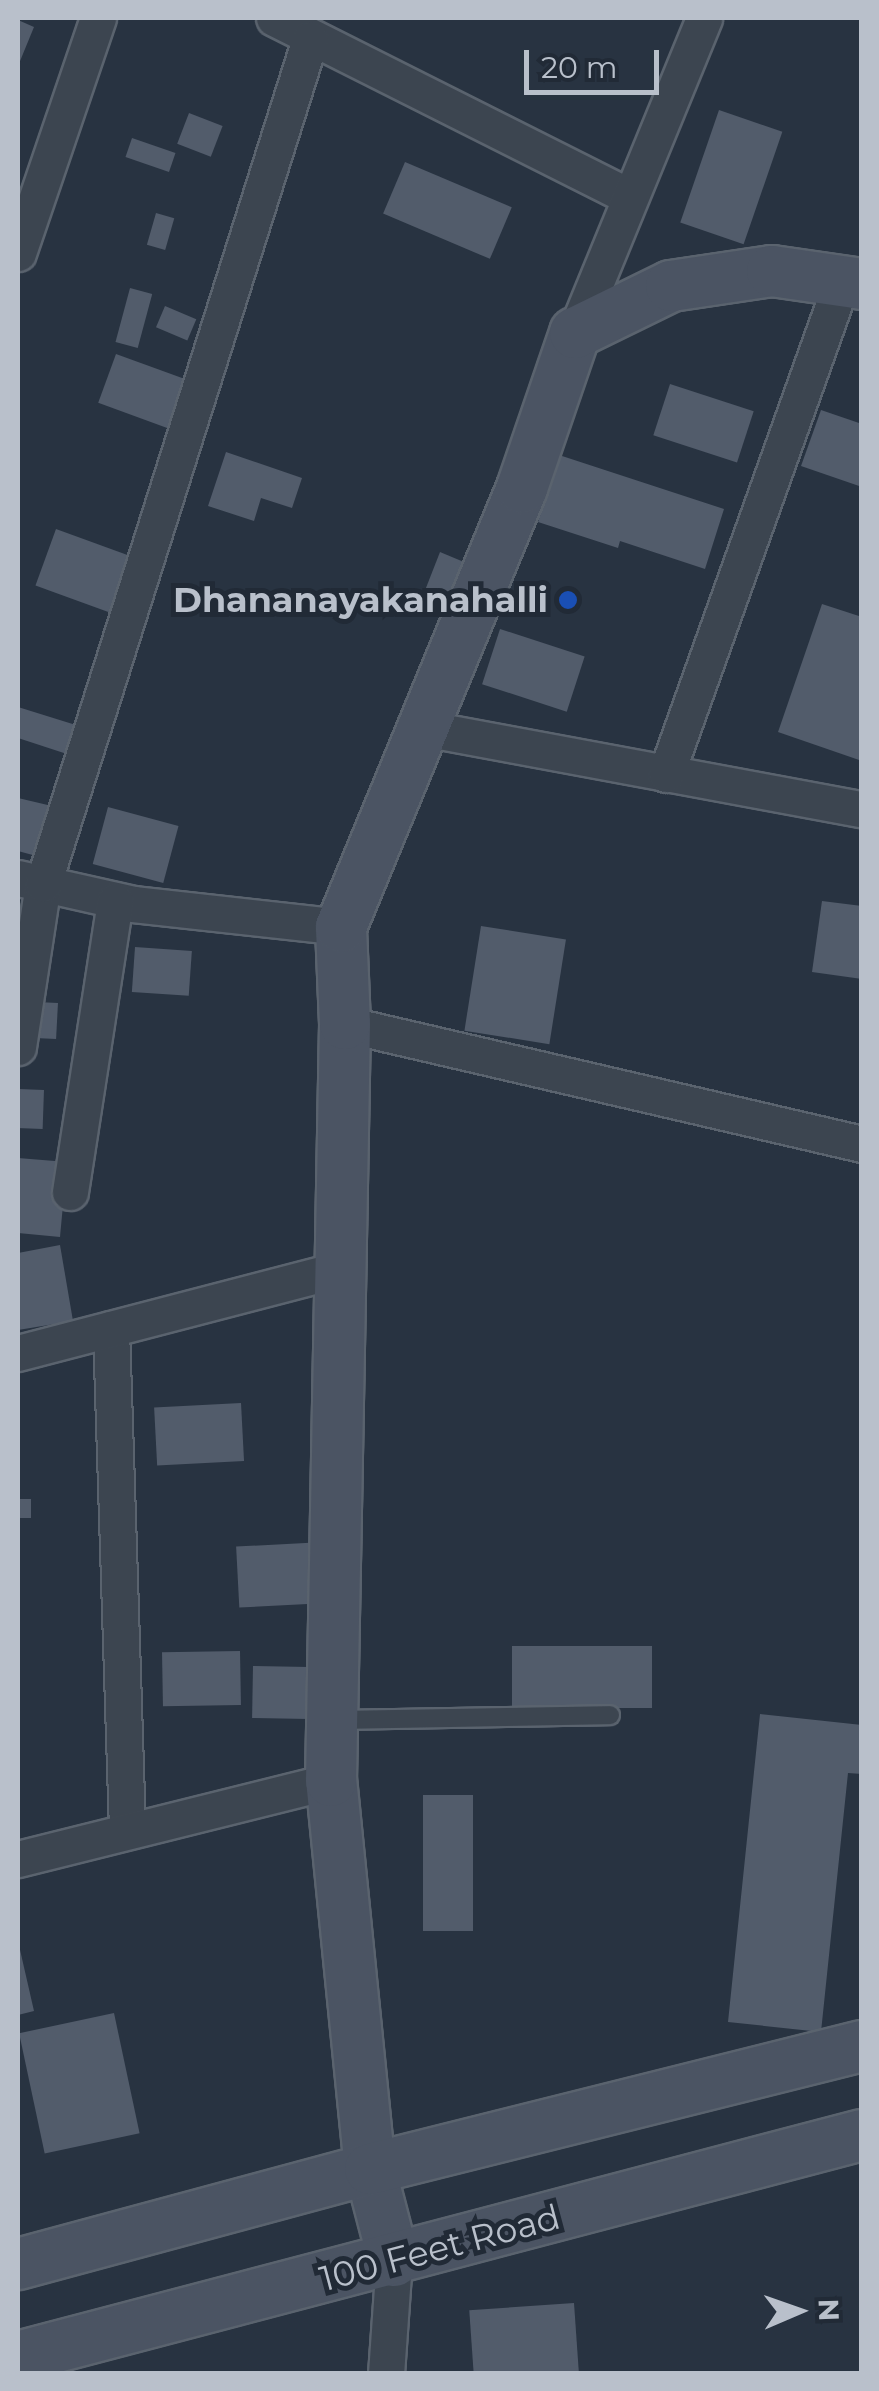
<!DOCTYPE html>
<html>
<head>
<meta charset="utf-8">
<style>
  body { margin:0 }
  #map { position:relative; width:879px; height:2391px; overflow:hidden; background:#283341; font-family:Montserrat,sans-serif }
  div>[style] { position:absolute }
  .building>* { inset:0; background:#525c6b; transform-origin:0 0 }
  .roads { filter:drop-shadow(2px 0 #5a636e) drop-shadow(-2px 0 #5a636e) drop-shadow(0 2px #5a636e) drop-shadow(0 -2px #5a636e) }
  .lane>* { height:18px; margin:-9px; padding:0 9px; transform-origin:9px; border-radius:9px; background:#3c4550 }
  .street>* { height:35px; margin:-17.5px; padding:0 17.5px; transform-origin:17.5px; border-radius:17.5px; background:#3c4550 }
  .secondary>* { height:50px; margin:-25px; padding:0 25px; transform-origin:25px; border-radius:25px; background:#4b5463 }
  .dots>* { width:28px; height:28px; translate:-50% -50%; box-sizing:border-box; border:5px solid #212a36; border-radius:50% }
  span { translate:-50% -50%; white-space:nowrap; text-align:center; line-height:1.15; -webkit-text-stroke:10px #212a36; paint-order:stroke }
  .poi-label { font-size:35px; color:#b9c0cb; font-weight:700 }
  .right { translate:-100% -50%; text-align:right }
  .street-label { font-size:35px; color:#b9c0cb }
  .frame { position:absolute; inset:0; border:20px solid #b9c0cb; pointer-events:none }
  .north { position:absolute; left:749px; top:2261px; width:100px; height:100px; -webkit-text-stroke:8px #212a36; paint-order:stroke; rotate:88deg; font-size:28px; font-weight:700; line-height:40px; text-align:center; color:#b9c0cb }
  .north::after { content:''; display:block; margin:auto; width:35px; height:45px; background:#b9c0cb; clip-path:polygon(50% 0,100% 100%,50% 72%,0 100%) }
  .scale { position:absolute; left:524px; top:50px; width:135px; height:45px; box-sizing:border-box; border:5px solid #b9c0cb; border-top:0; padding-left:12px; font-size:30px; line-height:35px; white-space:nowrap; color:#b9c0cb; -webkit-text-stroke:8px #212a36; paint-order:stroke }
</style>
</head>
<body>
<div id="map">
  <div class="building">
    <i style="clip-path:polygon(18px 20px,34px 27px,18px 66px)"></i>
    <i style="left:719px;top:110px;width:67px;height:119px;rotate:19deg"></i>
    <i style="left:189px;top:113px;width:36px;height:33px;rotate:21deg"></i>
    <i style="left:132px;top:138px;width:46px;height:20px;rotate:19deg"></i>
    <i style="left:405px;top:162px;width:116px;height:56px;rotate:23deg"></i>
    <i style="left:156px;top:213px;width:19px;height:33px;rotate:16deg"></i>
    <i style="left:130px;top:288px;width:23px;height:56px;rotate:15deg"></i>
    <i style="left:165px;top:306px;width:34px;height:23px;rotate:23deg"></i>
    <i style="left:116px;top:354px;width:85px;height:52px;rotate:20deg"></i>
    <i style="left:670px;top:384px;width:88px;height:54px;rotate:18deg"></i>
    <i style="clip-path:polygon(821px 410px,862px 424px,862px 487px,801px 466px)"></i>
    <i style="clip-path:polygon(226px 452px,302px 478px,292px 508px,261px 498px,254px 521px,208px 506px)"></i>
    <i style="clip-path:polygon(559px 455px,724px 509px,705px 569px,620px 541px,618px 548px,538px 522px)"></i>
    <i style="left:56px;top:529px;width:87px;height:60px;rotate:20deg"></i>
    <i style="clip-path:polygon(440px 552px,483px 570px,455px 606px,424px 593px)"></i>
    <i style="clip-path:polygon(822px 604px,862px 617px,862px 761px,778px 732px)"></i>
    <i style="left:500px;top:629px;width:89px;height:58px;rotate:18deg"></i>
    <i style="clip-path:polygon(18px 707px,79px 726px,70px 755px,18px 738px)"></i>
    <i style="clip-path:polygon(18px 798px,52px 806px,40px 857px,18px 851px)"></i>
    <i style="left:108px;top:807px;width:73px;height:59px;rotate:15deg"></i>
    <i style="clip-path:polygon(822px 901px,862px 906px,862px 979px,812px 972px)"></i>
    <i style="left:481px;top:926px;width:86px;height:106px;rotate:9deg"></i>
    <i style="left:135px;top:947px;width:57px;height:45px;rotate:4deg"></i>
    <i style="left:37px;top:1002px;width:21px;height:36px;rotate:3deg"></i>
    <i style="left:18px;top:1089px;width:26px;height:39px;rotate:2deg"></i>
    <i style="clip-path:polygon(18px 1158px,67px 1162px,60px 1237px,18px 1233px)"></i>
    <i style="clip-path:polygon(60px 1245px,73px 1321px,18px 1330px,18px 1253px)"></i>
    <i style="left:241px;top:1403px;width:58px;height:87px;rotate:87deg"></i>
    <i style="left:18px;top:1499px;width:13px;height:19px"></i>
    <i style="left:324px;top:1542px;width:61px;height:88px;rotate:87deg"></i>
    <i style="left:512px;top:1646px;width:140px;height:62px"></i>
    <i style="left:240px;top:1651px;width:54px;height:78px;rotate:89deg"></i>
    <i style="left:253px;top:1666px;width:70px;height:52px;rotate:1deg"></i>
    <i style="clip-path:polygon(760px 1714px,862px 1725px,862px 1774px,848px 1773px,821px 2032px,728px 2022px)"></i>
    <i style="left:423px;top:1795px;width:50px;height:136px"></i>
    <i style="clip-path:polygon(18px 1941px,34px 2011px,18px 2015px)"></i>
    <i style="left:114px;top:2013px;width:123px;height:97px;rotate:78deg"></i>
    <i style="left:574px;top:2303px;width:71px;height:105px;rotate:86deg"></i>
  </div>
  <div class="roads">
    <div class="lane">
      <i style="left:333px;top:1720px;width:277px;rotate:-1deg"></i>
    </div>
    <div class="street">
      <i style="left:274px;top:18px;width:398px;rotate:26.7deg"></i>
      <i style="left:18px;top:253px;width:248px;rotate:-71.2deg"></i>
      <i style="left:575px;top:333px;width:340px;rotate:-67.7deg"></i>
      <i style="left:423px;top:728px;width:446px;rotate:10.5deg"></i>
      <i style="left:666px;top:774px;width:523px;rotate:-70.35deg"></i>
      <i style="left:18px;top:878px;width:118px;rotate:12.7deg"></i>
      <i style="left:133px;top:904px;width:209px;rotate:6.3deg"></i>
      <i style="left:345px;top:1024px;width:531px;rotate:13.07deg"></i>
      <i style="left:18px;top:1047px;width:165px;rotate:-81.3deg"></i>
      <i style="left:43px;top:884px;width:886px;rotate:-72.46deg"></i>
      <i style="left:70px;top:1192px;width:295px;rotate:-81.2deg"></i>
      <i style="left:111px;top:1329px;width:500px;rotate:88.17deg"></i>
      <i style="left:18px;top:1353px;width:333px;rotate:-14.6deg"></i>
      <i style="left:18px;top:1859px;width:323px;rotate:-14deg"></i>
      <i style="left:386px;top:2374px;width:113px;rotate:-86deg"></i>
    </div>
    <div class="secondary">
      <i style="left:394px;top:2261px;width:95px;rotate:-104.6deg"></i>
      <i style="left:370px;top:2169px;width:390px;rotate:-95.7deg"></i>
      <i style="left:331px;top:1781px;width:757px;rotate:-88.94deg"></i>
      <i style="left:345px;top:1024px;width:97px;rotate:-92.4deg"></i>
      <i style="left:341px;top:927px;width:475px;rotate:-67.6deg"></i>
      <i style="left:522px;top:488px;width:164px;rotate:-71.1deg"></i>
      <i style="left:575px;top:333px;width:107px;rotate:-26.1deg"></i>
      <i style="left:671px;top:286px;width:102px;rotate:-8.4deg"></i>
      <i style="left:772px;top:271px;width:91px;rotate:8.2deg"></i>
      <i style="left:18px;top:2264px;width:365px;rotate:-15.1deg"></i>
      <i style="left:370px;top:2169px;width:507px;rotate:-14.04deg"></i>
      <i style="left:18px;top:2357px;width:873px;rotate:-14.74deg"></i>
    </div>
  </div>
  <div class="dots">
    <i style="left:568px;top:600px;background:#1a4fb4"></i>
  </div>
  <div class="poi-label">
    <span class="right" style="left:548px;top:600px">Dhananayakanahalli</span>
  </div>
  <div class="street-label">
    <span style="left:440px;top:2248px;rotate:-15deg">100 Feet Road</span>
  </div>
  <div class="frame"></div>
  <div class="north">N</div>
  <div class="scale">20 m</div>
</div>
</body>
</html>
